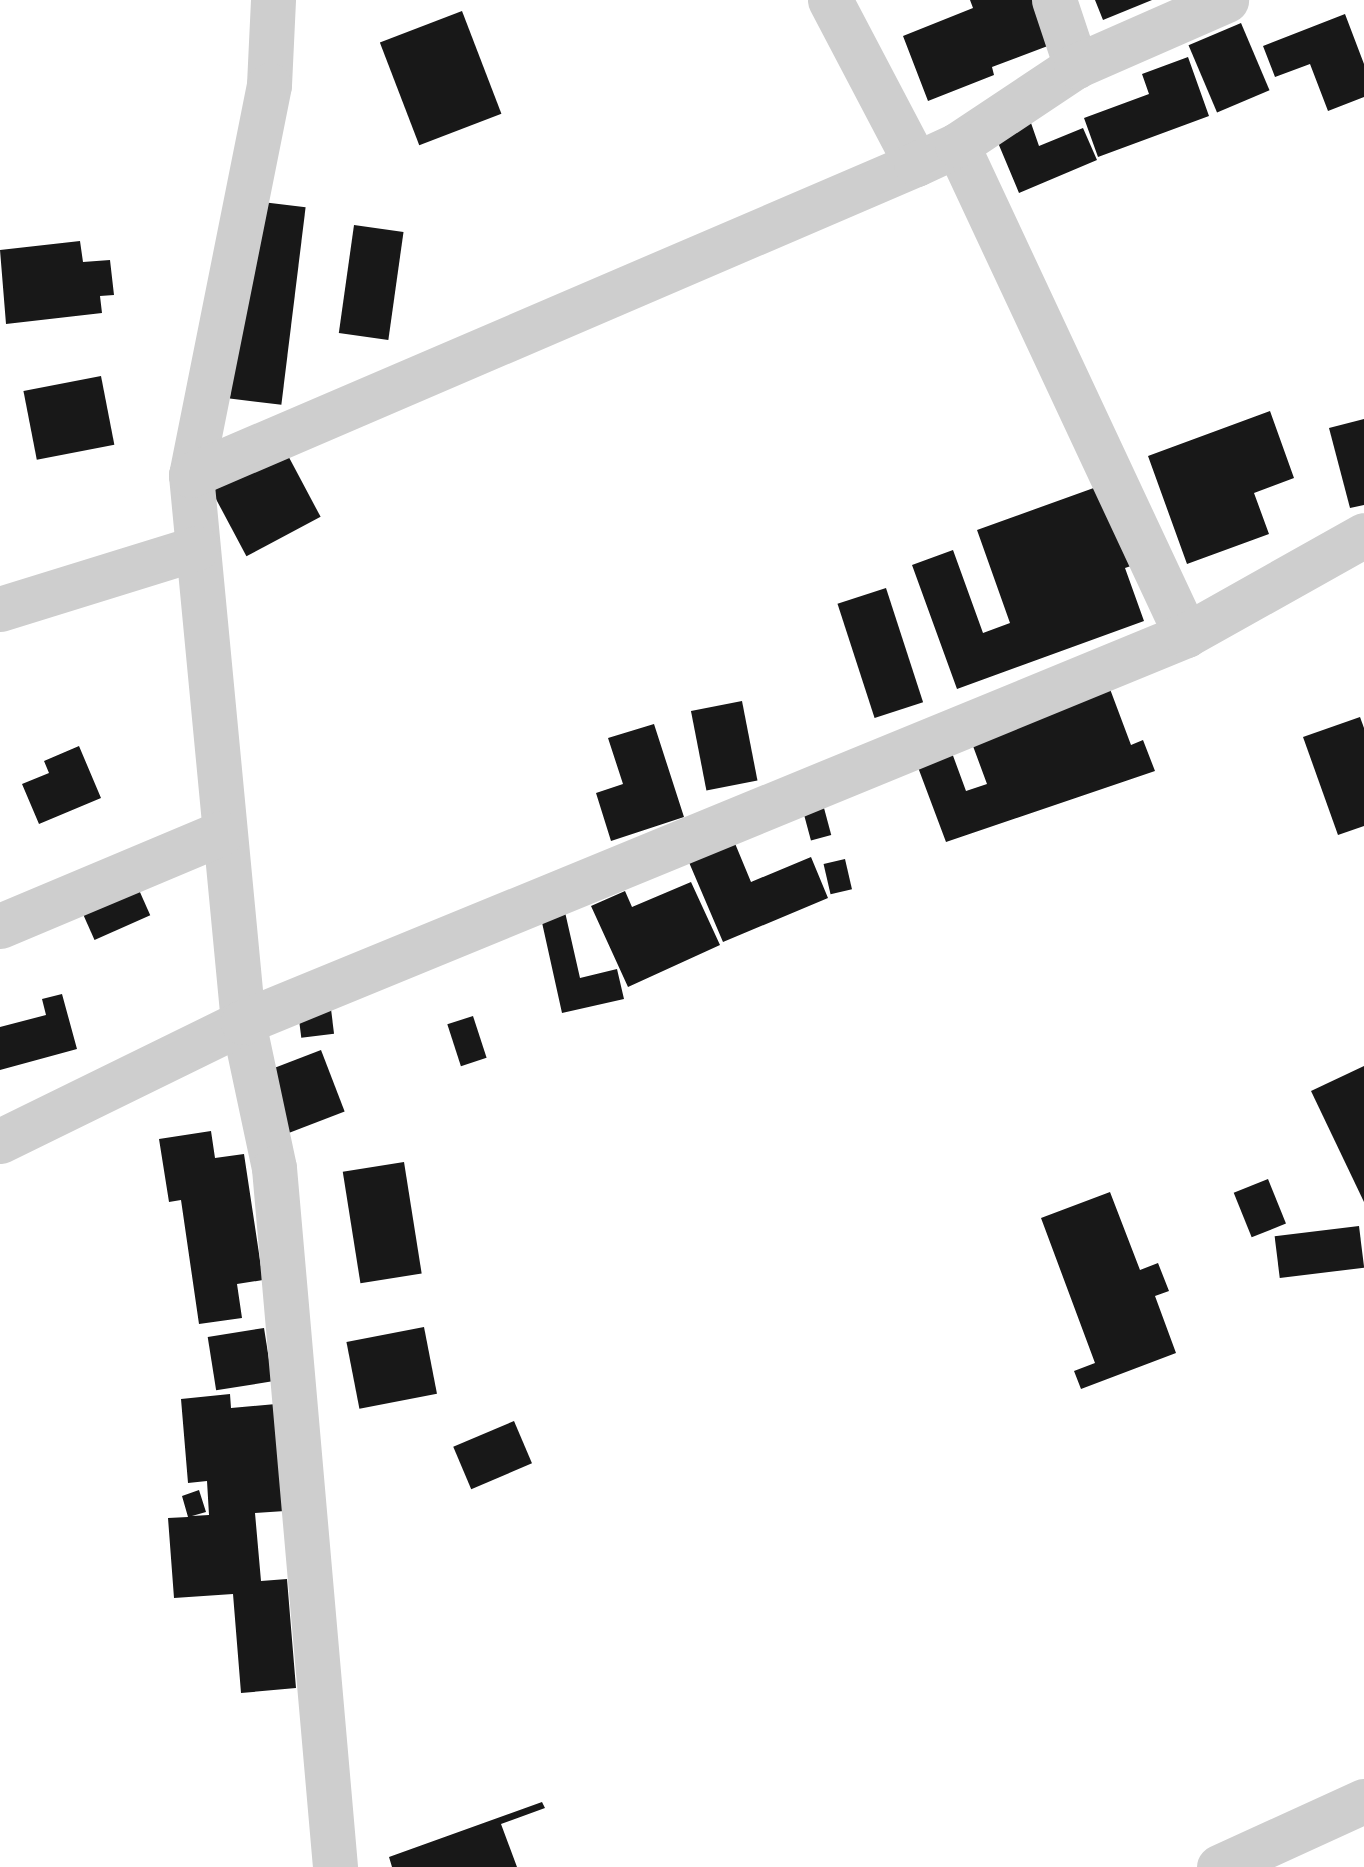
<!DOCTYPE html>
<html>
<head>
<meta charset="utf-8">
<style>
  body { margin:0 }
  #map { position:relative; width:1364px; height:1867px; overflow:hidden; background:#fff; font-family:"Varela Round",sans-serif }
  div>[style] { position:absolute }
  .building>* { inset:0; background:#181818; transform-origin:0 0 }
  .street>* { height:45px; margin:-22.5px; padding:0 22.5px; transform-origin:22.5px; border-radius:22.5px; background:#cecece }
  span { translate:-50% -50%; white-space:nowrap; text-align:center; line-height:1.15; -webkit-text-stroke:10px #fff; paint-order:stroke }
</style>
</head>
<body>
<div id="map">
  <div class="building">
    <i style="clip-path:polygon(970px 0,1036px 0,1053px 44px,992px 67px,994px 75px,928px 101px,903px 36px,973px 8px)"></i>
    <i style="clip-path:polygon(1095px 0,1152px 0,1103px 20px)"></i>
    <i style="left:462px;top:11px;width:110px;height:88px;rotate:69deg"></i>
    <i style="clip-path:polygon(1345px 14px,1364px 64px,1364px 97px,1328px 111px,1310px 64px,1275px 77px,1263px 46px)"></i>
    <i style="left:1241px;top:23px;width:73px;height:57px;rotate:67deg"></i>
    <i style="clip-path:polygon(1188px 57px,1209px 116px,1098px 157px,1084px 118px,1149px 94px,1142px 74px)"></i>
    <i style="clip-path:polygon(1031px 123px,1039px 146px,1083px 128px,1097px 160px,1019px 193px,996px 138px)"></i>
    <i style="left:254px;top:201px;width:52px;height:199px;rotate:7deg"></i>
    <i style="left:354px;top:225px;width:50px;height:109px;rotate:8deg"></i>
    <i style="clip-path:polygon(80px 241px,83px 262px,110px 260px,114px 295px,100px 296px,102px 313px,6px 324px,0 250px)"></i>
    <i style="left:101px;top:376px;width:70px;height:79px;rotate:79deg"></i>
    <i style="clip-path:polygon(1270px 411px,1294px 478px,1254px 493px,1269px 534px,1187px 564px,1148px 456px)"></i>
    <i style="clip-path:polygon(1364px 419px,1364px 505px,1350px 508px,1329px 428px)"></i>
    <i style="left:284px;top:448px;width:78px;height:84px;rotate:62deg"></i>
    <i style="clip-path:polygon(1102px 485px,1131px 566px,1125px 568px,1144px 621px,957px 689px,912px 565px,953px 550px,983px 633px,1010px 623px,977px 530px)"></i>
    <i style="left:886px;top:588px;width:120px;height:51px;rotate:72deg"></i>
    <i style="clip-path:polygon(1110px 689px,1131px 745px,1143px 740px,1155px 771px,946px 842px,913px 754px,948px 742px,966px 791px,987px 784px,963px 719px)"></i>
    <i style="left:742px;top:701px;width:81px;height:52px;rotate:79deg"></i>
    <i style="clip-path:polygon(1360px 717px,1364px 728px,1364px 826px,1338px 835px,1303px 737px)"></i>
    <i style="clip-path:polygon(654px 724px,684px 817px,611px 841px,596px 793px,623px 784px,608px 738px)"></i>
    <i style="clip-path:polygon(79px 746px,101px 798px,39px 824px,22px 784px,49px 773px,44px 761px)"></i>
    <i style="left:824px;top:808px;width:28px;height:21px;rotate:75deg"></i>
    <i style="clip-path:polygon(734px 841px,751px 882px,811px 857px,828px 898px,723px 942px,688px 860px)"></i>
    <i style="left:123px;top:854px;width:67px;height:61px;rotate:66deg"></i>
    <i style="left:845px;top:859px;width:31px;height:22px;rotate:77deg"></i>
    <i style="clip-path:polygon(691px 882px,720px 945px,628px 987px,591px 906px,625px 891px,632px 907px)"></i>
    <i style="clip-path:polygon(565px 912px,580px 978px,617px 969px,624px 999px,562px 1013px,541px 918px)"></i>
    <i style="clip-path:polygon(62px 994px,77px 1049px,0 1070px,0 1027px,46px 1015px,42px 999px)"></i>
    <i style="left:331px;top:1009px;width:25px;height:33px;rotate:83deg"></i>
    <i style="left:473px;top:1016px;width:44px;height:27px;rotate:72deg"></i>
    <i style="left:321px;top:1050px;width:66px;height:62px;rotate:69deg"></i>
    <i style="clip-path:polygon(1364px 1066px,1364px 1202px,1311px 1091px)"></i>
    <i style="clip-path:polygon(211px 1131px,215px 1158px,244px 1154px,263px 1280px,237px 1284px,242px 1318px,199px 1324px,181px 1200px,169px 1202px,159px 1139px)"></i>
    <i style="left:404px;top:1162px;width:113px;height:62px;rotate:81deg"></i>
    <i style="left:1268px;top:1179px;width:48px;height:37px;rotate:68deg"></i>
    <i style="clip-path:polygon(1110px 1192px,1140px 1270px,1158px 1263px,1169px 1291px,1155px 1296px,1176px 1353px,1081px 1389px,1074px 1371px,1095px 1363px,1041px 1218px)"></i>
    <i style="left:1359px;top:1226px;width:42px;height:85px;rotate:83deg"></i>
    <i style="left:424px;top:1327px;width:68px;height:79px;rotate:79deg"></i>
    <i style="left:264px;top:1328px;width:54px;height:57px;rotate:81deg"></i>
    <i style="clip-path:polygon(230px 1394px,231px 1408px,276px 1404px,285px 1511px,255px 1513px,261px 1581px,287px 1579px,296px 1688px,241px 1693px,233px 1594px,174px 1598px,168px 1518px,188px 1517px,182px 1496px,199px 1490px,206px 1512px,192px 1516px,209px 1515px,207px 1481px,188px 1483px,181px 1399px)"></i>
    <i style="left:514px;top:1421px;width:46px;height:66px;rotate:67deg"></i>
    <i style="clip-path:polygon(542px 1802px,545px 1808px,501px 1824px,517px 1867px,392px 1867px,389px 1857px)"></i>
  </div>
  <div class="street">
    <i style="left:273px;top:0;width:85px;rotate:92.7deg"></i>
    <i style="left:269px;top:85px;width:398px;rotate:101.3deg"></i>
    <i style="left:191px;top:475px;width:549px;rotate:84.57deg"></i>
    <i style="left:243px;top:1022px;width:149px;rotate:78deg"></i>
    <i style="left:274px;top:1168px;width:702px;rotate:85.01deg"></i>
    <i style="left:830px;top:0;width:185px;rotate:62.3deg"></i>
    <i style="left:1054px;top:0;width:70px;rotate:71.6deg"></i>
    <i style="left:957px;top:145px;width:541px;rotate:64.95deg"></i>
    <i style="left:191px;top:475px;width:789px;rotate:-23.22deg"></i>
    <i style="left:916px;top:164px;width:45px;rotate:-24.9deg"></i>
    <i style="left:957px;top:145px;width:143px;rotate:-33.6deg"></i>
    <i style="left:1076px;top:66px;width:164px;rotate:-23.7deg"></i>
    <i style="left:0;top:609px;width:206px;rotate:-17.2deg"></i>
    <i style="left:0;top:926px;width:240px;rotate:-22.8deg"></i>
    <i style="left:0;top:1141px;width:271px;rotate:-26.1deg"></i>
    <i style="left:243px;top:1022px;width:1019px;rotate:-22.31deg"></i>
    <i style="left:1186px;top:635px;width:204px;rotate:-29.3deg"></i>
    <i style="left:1219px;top:1867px;width:159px;rotate:-24.5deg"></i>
  </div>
</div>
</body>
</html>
